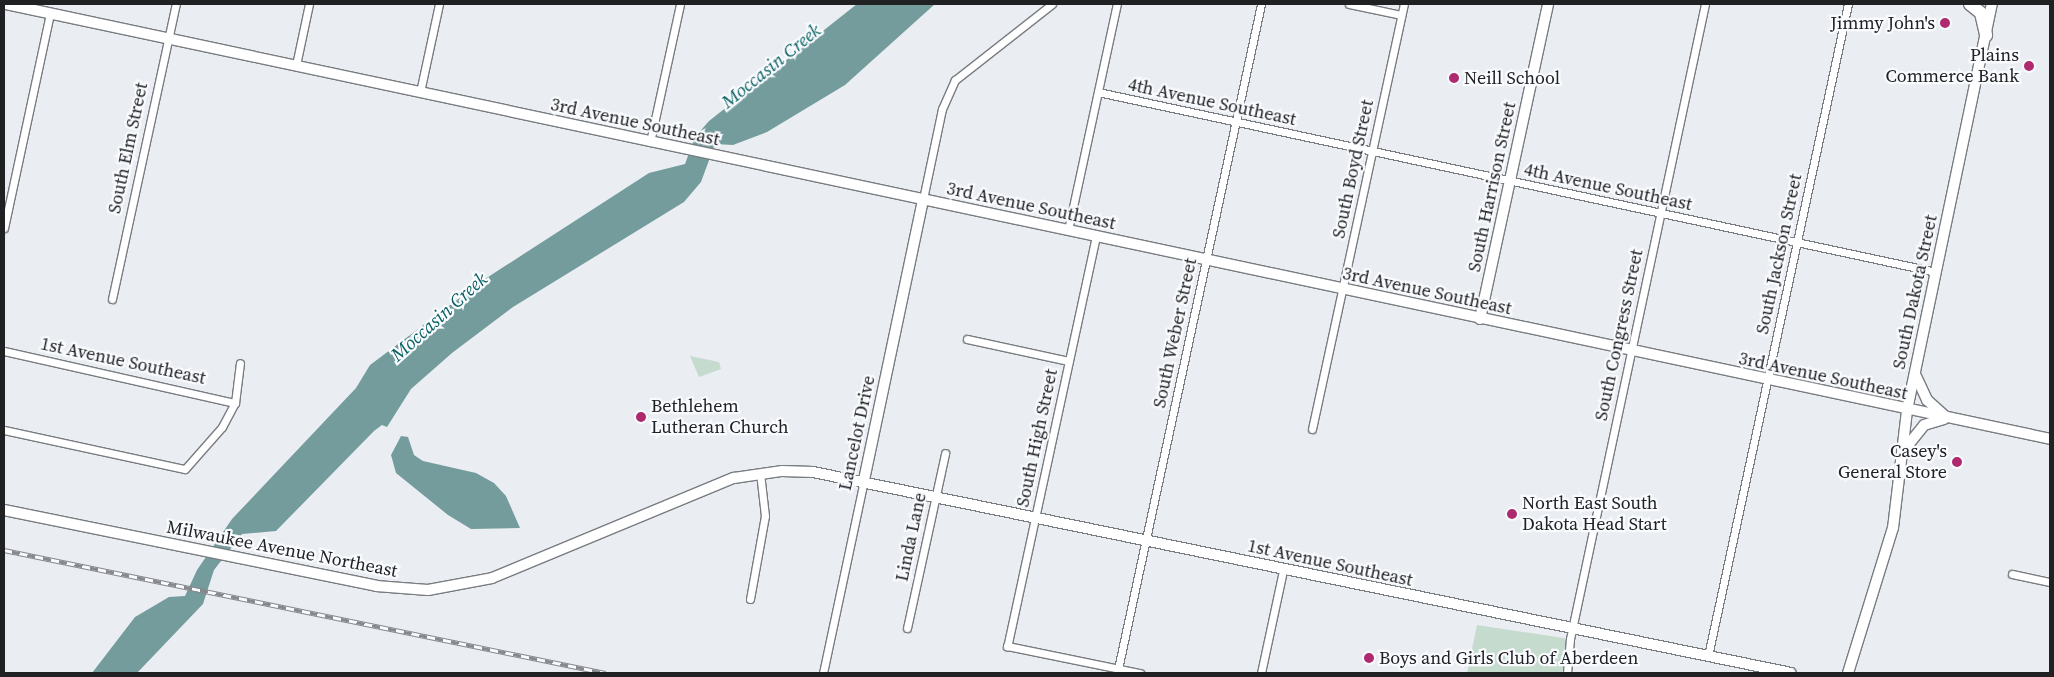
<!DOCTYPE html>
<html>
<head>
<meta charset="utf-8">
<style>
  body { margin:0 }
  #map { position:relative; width:2054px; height:677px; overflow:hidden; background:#eaeef3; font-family:"Source Serif 4",serif }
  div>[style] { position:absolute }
  .green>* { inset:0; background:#c4dbcd }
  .water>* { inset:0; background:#759c9d }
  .roads { filter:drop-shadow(1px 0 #787c80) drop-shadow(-1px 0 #787c80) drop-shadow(0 1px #787c80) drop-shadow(0 -1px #787c80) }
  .street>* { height:7px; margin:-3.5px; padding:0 3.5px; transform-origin:3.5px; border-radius:3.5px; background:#fff }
  .secondary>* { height:10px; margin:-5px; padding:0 5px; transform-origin:5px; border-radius:5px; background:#fff }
  .highway>* { height:12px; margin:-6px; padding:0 6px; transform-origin:6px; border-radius:6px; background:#fff }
  .rail>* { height:4.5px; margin-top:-2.25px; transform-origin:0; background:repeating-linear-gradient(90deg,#f9fbfe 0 8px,#86888c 0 16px); box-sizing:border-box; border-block:1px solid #86888c }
  .dots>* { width:14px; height:14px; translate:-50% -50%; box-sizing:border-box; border:2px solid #f9fbfe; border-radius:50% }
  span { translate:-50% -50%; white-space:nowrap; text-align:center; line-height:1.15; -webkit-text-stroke:4.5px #f9fbfe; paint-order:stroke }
  .poi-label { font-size:18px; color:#202123 }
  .right { translate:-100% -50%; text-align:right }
  .left { translate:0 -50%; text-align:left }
  .street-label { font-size:18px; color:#202123 }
  .water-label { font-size:19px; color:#065e60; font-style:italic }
  .frame { position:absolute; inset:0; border:5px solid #202123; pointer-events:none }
</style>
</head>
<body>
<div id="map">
  <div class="green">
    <i style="clip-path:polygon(690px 356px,719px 362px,721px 369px,699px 377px)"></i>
    <i style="clip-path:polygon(1477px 625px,1570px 639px,1562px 673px,1467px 673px)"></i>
  </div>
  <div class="water">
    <i style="clip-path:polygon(857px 4px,935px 4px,845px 85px,767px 132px,733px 145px,715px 144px,701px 182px,684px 202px,513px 307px,452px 353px,411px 389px,387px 427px,382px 425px,374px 431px,276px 531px,242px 534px,214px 570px,203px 604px,137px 673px,92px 673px,135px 617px,169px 597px,185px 596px,197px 570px,232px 519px,356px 388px,370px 365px,485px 279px,649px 173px,685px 164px,695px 137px,709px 121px)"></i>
    <i style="clip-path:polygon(401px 436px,408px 437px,414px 455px,423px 461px,476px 473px,494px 483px,506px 496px,520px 528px,471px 529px,448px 515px,396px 473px,391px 455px)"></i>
  </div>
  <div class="roads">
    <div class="street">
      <i style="left:1349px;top:4px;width:53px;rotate:11.9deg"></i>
      <i style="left:296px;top:65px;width:62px;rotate:-78deg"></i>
      <i style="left:420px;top:92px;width:90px;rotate:-77.8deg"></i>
      <i style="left:1098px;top:92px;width:857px;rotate:12.12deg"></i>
      <i style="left:650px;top:142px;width:141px;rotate:-77.7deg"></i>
      <i style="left:923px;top:199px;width:92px;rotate:-78.1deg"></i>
      <i style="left:942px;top:109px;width:32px;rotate:-66deg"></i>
      <i style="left:955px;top:80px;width:123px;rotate:-38.1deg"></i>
      <i style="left:4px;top:228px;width:219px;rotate:-77.9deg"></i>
      <i style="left:1068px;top:230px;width:231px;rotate:-77.8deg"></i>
      <i style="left:1096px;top:236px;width:420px;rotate:102.2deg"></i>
      <i style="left:1007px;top:646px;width:136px;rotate:11.5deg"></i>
      <i style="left:112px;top:299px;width:302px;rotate:-77.8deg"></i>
      <i style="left:967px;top:339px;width:104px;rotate:12.2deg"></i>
      <i style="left:4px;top:351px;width:237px;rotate:12.7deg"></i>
      <i style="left:1312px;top:429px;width:435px;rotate:-77.8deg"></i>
      <i style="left:4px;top:430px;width:185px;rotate:12.2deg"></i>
      <i style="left:185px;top:469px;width:56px;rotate:-48.6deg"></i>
      <i style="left:222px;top:427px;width:27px;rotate:-62deg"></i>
      <i style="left:235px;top:403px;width:40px;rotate:-82.9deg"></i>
      <i style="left:2012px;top:574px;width:39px;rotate:12deg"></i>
      <i style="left:750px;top:599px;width:84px;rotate:-79.8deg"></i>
      <i style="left:765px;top:516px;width:43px;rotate:-96.6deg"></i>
      <i style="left:907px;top:628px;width:179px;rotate:-77.7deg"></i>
      <i style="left:1708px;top:656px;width:667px;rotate:-77.88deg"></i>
      <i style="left:1118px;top:669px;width:680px;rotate:-77.86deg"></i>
      <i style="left:823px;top:673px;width:197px;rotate:-78deg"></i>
      <i style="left:1261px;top:673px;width:105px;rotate:-77.9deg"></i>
      <i style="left:1567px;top:673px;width:34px;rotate:-85deg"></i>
      <i style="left:1570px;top:639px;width:649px;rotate:-78deg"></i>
    </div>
    <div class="secondary">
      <i style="left:6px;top:4px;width:2090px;rotate:12.01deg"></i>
      <i style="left:1480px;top:319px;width:322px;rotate:-77.8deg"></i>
      <i style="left:1915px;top:374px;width:29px;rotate:65deg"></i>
      <i style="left:1927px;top:400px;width:24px;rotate:42deg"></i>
      <i style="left:1904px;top:450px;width:32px;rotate:-51deg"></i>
      <i style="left:1924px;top:425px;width:21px;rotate:-17deg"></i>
      <i style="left:864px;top:480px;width:287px;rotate:-78.1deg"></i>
      <i style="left:4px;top:510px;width:380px;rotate:11.5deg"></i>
      <i style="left:376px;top:586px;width:52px;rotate:4.4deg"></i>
      <i style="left:428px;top:590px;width:65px;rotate:-10.6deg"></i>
      <i style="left:492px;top:578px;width:262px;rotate:-22.5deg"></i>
      <i style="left:734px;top:478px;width:49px;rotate:-8.3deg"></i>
      <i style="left:782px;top:471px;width:31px;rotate:2deg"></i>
      <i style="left:813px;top:472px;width:998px;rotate:11.61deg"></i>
      <i style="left:1848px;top:673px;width:152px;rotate:-72.8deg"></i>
      <i style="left:1893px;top:528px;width:119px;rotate:-83.2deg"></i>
      <i style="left:1907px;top:410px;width:415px;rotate:-78.2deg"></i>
    </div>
    <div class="highway">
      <i style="left:1970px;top:4px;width:14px;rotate:39deg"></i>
      <i style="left:1981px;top:13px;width:23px;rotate:77deg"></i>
    </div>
  </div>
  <div class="rail">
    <i style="left:4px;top:550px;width:614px;rotate:11.55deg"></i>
  </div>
  <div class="dots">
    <i style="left:1945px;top:23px;background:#af296f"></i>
    <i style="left:2029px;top:66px;background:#af296f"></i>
    <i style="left:1454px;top:78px;background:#af296f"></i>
    <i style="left:641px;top:417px;background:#af296f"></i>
    <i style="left:1957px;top:462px;background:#af296f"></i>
    <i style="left:1512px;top:514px;background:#af296f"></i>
    <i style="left:1369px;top:658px;background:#af296f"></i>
  </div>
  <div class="poi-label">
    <span class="right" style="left:1935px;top:23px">Jimmy John's</span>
    <span class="right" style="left:2019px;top:66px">Plains<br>Commerce Bank</span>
    <span class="left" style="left:1464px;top:78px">Neill School</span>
    <span class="left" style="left:651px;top:417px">Bethlehem<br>Lutheran Church</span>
    <span class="right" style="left:1947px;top:462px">Casey's<br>General Store</span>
    <span class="left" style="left:1522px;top:514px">North East South<br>Dakota Head Start</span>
    <span class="left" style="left:1379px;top:658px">Boys and Girls Club of Aberdeen</span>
  </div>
  <div class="street-label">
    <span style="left:1212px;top:102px;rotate:12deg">4th Avenue Southeast</span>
    <span style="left:635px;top:122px;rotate:12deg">3rd Avenue Southeast</span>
    <span style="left:128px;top:148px;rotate:-78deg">South Elm Street</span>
    <span style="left:1353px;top:169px;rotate:-78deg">South Boyd Street</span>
    <span style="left:1492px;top:187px;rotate:-78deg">South Harrison Street</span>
    <span style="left:1608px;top:187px;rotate:12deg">4th Avenue Southeast</span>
    <span style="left:1031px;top:206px;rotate:12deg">3rd Avenue Southeast</span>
    <span style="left:1779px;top:254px;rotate:-78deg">South Jackson Street</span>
    <span style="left:1427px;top:291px;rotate:12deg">3rd Avenue Southeast</span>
    <span style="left:1915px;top:292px;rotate:-78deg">South Dakota Street</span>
    <span style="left:1175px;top:333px;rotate:-78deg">South Weber Street</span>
    <span style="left:1619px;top:335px;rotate:-78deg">South Congress Street</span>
    <span style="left:123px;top:361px;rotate:12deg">1st Avenue Southeast</span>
    <span style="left:1823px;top:376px;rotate:12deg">3rd Avenue Southeast</span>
    <span style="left:857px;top:433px;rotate:-78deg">Lancelot Drive</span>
    <span style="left:1037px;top:438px;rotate:-78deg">South High Street</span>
    <span style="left:911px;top:537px;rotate:-78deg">Linda Lane</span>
    <span style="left:282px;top:549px;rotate:11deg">Milwaukee Avenue Northeast</span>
    <span style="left:1330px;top:563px;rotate:12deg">1st Avenue Southeast</span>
  </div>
  <div class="water-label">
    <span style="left:771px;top:66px;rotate:-39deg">Moccasin Creek</span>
    <span style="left:439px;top:317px;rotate:-42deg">Moccasin Creek</span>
  </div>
  <div class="frame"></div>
</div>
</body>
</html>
